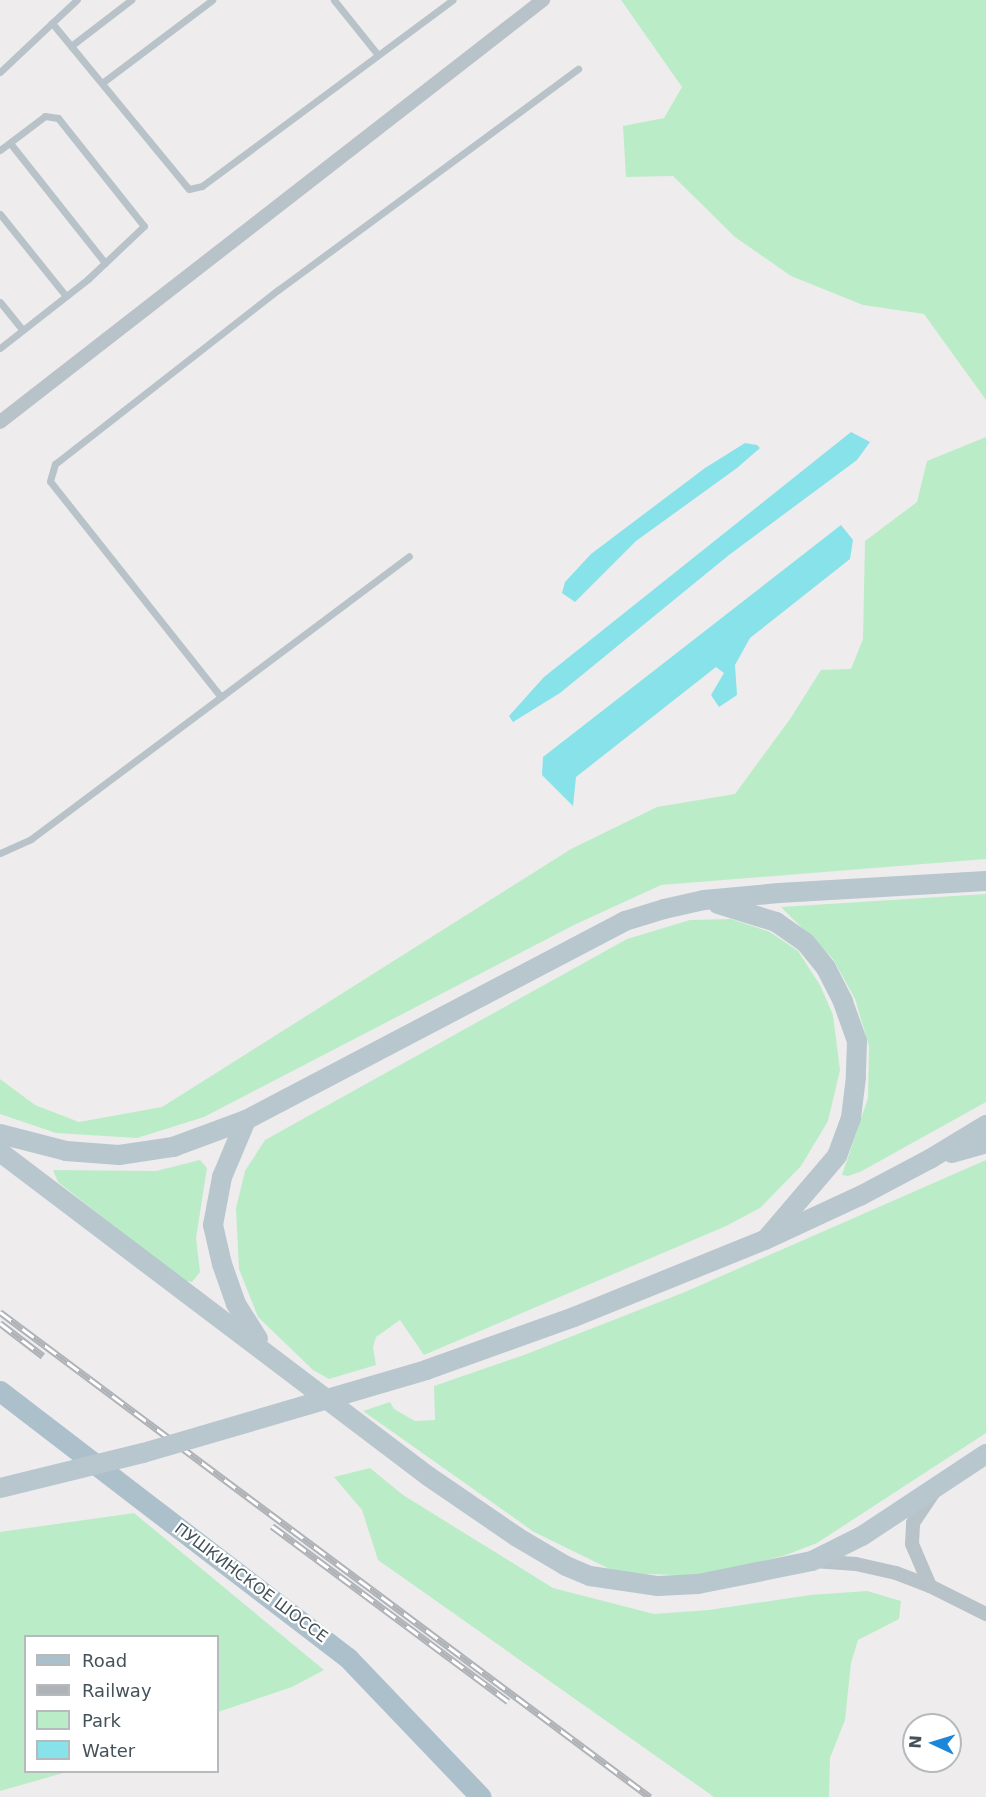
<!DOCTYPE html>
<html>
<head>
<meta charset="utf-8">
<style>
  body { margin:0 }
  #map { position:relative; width:986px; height:1797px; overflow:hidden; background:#efeced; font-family:"DejaVu Sans",sans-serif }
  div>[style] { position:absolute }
  .green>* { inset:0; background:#baedc7 }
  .water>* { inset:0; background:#87e2ea }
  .lane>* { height:7px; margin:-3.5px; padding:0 3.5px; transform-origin:3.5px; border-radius:3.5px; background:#b8c3c9 }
  .street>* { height:14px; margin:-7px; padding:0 7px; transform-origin:7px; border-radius:7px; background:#b8c3c9 }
  .secondary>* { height:20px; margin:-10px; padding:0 10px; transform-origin:10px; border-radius:10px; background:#b8c6ce }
  .primary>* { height:21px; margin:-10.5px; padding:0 10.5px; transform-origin:10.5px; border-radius:10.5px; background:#acc0cc }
  .rail>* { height:7px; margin-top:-3.5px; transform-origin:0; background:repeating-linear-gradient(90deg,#fff 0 14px,#afb3b7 0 28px); box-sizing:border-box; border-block:2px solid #afb3b7 }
  .secondary-bridge>* { height:20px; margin:-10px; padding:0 10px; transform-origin:10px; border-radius:10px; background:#b8c6ce }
  span { translate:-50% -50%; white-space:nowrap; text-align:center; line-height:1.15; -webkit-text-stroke:4.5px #fff; paint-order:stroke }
  .street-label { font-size:16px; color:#455259 }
  .legend { position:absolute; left:24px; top:1635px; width:195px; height:138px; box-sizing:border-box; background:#fff; border:2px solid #b5babd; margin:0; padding:8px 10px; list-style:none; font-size:18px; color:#455259 }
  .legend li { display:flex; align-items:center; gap:12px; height:30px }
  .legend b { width:30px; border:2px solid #b5babd }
  .north { position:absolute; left:902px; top:1713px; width:60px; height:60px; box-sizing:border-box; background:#fff; border:2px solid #b5babd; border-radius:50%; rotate:274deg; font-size:16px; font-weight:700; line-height:24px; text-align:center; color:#455259 }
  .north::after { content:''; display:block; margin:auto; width:21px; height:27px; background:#1b87db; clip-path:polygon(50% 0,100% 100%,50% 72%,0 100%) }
</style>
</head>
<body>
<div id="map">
  <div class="green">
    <i style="clip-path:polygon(621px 0,986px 0,986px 400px,924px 314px,863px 305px,791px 276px,735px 237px,673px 176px,626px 177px,623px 126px,664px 118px,682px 87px)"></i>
    <i style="clip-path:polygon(986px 437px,986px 859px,661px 885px,574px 925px,204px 1117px,137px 1138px,56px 1133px,0 1114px,0 1079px,35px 1105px,79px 1122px,162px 1107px,571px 849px,657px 807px,735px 794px,790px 719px,821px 670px,851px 669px,863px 639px,865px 541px,917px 502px,927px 461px)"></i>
    <i style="clip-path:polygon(986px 894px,986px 1102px,860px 1172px,848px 1176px,842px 1175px,868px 1098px,869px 1046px,855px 999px,833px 959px,781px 907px)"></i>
    <i style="clip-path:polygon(731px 919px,770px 932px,798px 951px,820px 985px,833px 1015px,840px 1070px,828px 1121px,801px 1166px,760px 1208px,726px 1226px,424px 1355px,400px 1320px,376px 1337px,373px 1347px,376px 1365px,329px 1379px,313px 1370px,258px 1317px,239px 1269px,236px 1208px,245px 1171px,265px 1140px,627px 939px,690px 920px)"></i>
    <i style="clip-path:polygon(200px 1160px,207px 1168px,196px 1238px,200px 1272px,192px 1282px,182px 1280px,58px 1182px,53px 1170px,156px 1171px)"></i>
    <i style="clip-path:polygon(986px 1160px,986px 1433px,817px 1543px,786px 1555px,705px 1576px,618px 1573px,534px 1532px,363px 1411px,390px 1402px,394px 1409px,415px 1421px,435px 1420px,434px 1386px,524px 1355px,685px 1292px)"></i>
    <i style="clip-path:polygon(370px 1468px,403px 1495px,553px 1588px,654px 1614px,709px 1610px,810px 1595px,867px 1591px,901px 1601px,899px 1619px,858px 1640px,851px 1663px,845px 1720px,830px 1758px,829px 1797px,714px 1797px,378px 1560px,362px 1510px,334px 1477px)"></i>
    <i style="clip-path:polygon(134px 1513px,324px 1670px,292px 1687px,218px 1712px,218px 1636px,26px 1636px,26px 1772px,67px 1772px,0 1791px,0 1532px)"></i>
  </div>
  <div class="water">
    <i style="clip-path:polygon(851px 432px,870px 442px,857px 460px,729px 555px,560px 693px,513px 722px,509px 716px,544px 677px)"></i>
    <i style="clip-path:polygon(745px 443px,757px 445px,760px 448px,737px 468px,636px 541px,575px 602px,562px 593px,565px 582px,591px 554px,705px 468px)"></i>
    <i style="clip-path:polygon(841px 525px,853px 540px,850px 559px,750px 638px,735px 665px,737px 695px,719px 707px,711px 695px,724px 673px,716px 667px,576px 777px,573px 806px,542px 775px,543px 757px)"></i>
  </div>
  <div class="lane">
    <i style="left:334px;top:0;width:70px;rotate:51.3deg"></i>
    <i style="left:52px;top:23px;width:34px;rotate:-43deg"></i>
    <i style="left:71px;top:46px;width:76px;rotate:-37.5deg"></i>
    <i style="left:0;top:72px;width:71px;rotate:-43.3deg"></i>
    <i style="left:52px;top:23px;width:215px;rotate:50.5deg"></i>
    <i style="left:189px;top:189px;width:13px;rotate:-13deg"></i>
    <i style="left:202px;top:186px;width:312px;rotate:-36.6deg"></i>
    <i style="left:102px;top:83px;width:138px;rotate:-37deg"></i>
    <i style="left:10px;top:143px;width:153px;rotate:51.6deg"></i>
    <i style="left:0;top:150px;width:56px;rotate:-37.1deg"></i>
    <i style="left:45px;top:116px;width:13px;rotate:9deg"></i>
    <i style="left:58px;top:118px;width:138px;rotate:51.5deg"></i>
    <i style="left:144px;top:226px;width:77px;rotate:136.6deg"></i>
    <i style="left:88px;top:279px;width:112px;rotate:141.9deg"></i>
    <i style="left:0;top:214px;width:105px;rotate:51.2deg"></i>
    <i style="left:0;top:302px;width:36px;rotate:51deg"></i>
    <i style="left:221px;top:697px;width:275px;rotate:-128.4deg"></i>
    <i style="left:50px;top:481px;width:18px;rotate:-74deg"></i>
    <i style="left:55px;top:464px;width:283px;rotate:-38deg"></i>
    <i style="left:278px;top:290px;width:373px;rotate:-36.4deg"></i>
    <i style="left:0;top:853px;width:34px;rotate:-24deg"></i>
    <i style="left:31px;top:839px;width:472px;rotate:-36.8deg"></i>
  </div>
  <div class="street">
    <i style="left:0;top:422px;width:688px;rotate:-37.85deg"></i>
    <i style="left:814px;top:1561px;width:42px;rotate:4.1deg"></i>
    <i style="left:856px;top:1564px;width:41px;rotate:12.7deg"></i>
    <i style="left:896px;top:1573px;width:36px;rotate:21deg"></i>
    <i style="left:930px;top:1586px;width:63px;rotate:26.6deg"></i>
    <i style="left:930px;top:1586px;width:46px;rotate:-113.2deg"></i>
    <i style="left:912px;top:1544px;width:21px;rotate:-87deg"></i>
    <i style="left:913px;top:1523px;width:36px;rotate:-56deg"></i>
  </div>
  <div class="secondary">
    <i style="left:718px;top:904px;width:61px;rotate:17.2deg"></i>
    <i style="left:776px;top:922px;width:35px;rotate:35deg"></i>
    <i style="left:805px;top:942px;width:33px;rotate:51deg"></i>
    <i style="left:826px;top:968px;width:38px;rotate:63deg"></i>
    <i style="left:843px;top:1002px;width:41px;rotate:70.3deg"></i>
    <i style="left:857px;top:1041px;width:36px;rotate:92deg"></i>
    <i style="left:856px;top:1077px;width:41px;rotate:97deg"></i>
    <i style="left:851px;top:1118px;width:40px;rotate:110.2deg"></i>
    <i style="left:837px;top:1156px;width:108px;rotate:130.5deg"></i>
    <i style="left:246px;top:1120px;width:62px;rotate:112.8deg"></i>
    <i style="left:222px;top:1177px;width:49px;rotate:100.6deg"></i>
    <i style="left:213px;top:1225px;width:40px;rotate:77deg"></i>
    <i style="left:222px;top:1264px;width:42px;rotate:70.7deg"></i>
    <i style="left:236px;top:1304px;width:41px;rotate:57.8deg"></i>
    <i style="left:0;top:1134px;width:68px;rotate:14.4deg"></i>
    <i style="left:66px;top:1151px;width:53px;rotate:4.3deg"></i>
    <i style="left:119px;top:1155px;width:55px;rotate:-8.4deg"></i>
    <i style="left:173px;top:1147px;width:78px;rotate:-20.3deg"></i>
    <i style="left:246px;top:1120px;width:428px;rotate:-27.7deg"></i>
    <i style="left:625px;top:921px;width:41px;rotate:-17.1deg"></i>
    <i style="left:664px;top:909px;width:41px;rotate:-12.7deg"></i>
    <i style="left:704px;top:900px;width:75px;rotate:-5.3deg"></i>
    <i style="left:779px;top:893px;width:207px;rotate:-3.3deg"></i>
    <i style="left:0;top:1152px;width:537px;rotate:37.13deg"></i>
    <i style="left:428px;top:1476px;width:108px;rotate:34.4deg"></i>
    <i style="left:517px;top:1537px;width:57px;rotate:30.6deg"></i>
    <i style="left:566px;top:1566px;width:26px;rotate:23deg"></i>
    <i style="left:590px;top:1576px;width:69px;rotate:8.4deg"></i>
    <i style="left:658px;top:1586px;width:40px;rotate:-2.9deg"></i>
    <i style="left:698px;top:1584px;width:116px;rotate:-11.4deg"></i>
    <i style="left:812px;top:1561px;width:56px;rotate:-26.6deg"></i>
    <i style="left:862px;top:1536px;width:149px;rotate:-33.5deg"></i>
    <i style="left:952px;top:1153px;width:35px;rotate:-16deg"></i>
    <i style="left:426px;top:1370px;width:157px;rotate:-19.7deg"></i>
    <i style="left:574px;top:1317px;width:206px;rotate:-22deg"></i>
    <i style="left:765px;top:1240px;width:105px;rotate:-24.9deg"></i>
    <i style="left:860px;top:1196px;width:79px;rotate:-27.9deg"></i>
    <i style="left:930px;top:1159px;width:66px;rotate:-31.3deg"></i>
  </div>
  <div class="primary">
    <i style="left:0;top:1391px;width:439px;rotate:37.5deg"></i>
    <i style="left:348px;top:1658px;width:192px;rotate:46.3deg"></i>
  </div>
  <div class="rail">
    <i style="left:0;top:1312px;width:811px;rotate:36.73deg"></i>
    <i style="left:0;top:1323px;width:54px;rotate:37.5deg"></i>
    <i style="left:272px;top:1526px;width:294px;rotate:36.6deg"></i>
  </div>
  <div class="secondary-bridge">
    <i style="left:0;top:1488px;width:147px;rotate:-13.8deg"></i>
    <i style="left:143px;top:1453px;width:295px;rotate:-16.3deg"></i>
  </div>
  <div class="street-label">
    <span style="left:251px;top:1583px;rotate:37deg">ПУШКИНСКОЕ ШОССЕ</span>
  </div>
  <ul class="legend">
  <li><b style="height:8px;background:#acc0cc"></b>Road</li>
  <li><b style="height:8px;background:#afb3b7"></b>Railway</li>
  <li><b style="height:16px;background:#baedc7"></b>Park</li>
  <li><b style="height:16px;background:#87e2ea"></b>Water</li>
  </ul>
  <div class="north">N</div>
</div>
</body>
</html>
